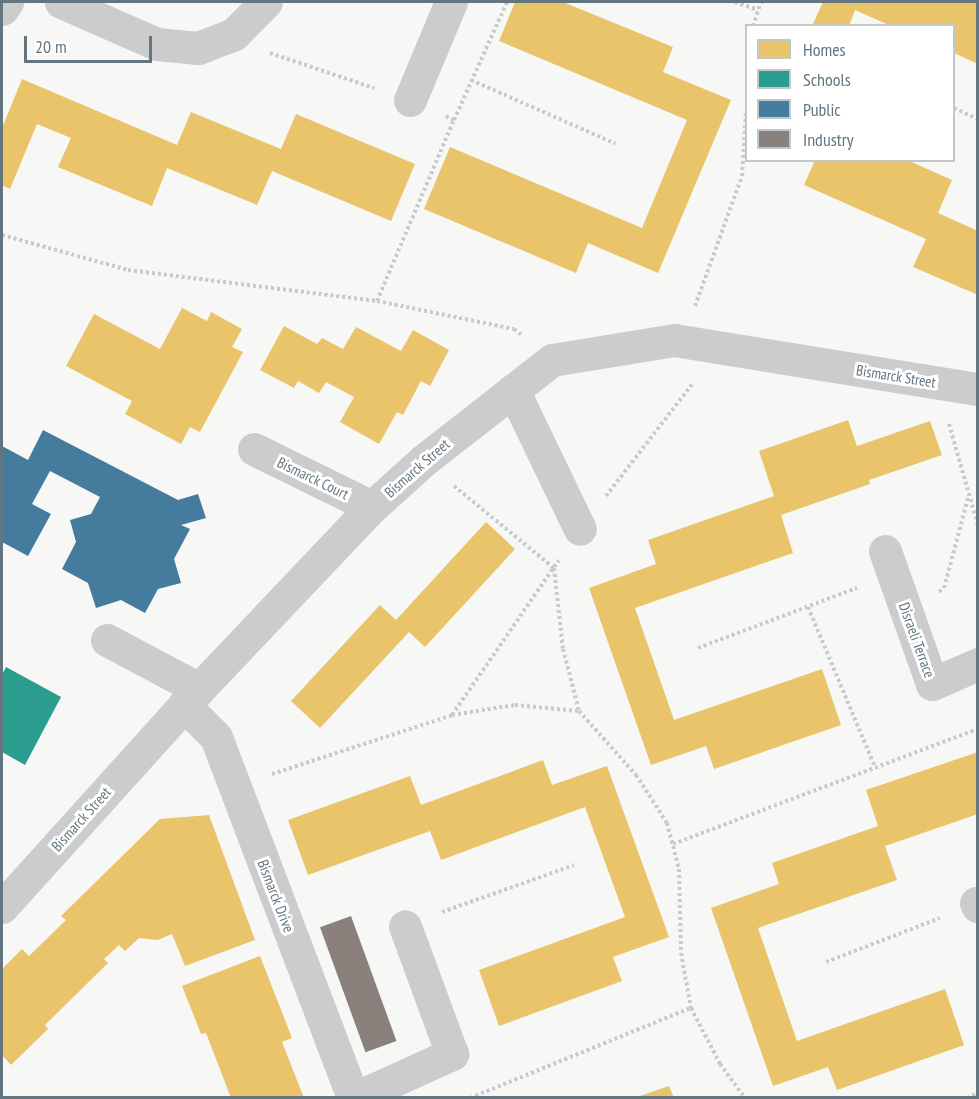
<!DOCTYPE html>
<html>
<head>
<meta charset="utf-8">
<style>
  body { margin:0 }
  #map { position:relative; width:979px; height:1099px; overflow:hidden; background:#f7f7f6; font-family:"PT Sans Narrow",sans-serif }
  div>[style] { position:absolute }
  .homes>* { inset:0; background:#e9c46a }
  .schools>* { inset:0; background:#2a9d8f }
  .public>* { inset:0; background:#457b9d }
  .industry>* { inset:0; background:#8a817c; transform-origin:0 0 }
  .path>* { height:4px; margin-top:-2px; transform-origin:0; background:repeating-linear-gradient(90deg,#c8cacb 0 3px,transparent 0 6px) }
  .minor>* { height:33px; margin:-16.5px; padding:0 16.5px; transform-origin:16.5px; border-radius:16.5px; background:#cccccd }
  span { translate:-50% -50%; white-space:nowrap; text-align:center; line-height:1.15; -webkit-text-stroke:6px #fff; paint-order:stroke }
  .street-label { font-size:15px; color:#637680 }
  .frame { position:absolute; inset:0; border:3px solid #637680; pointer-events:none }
  .legend { position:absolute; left:745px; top:24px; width:210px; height:138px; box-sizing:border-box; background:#fff; border:2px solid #c1c8cc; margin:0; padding:8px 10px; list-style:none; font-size:18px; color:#637680 }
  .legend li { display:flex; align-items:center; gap:12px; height:30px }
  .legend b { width:30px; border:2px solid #c1c8cc }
  .scale { position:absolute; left:24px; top:36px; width:128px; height:27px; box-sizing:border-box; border:3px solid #637680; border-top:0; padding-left:8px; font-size:18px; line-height:21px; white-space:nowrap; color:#637680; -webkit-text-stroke:4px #fff; paint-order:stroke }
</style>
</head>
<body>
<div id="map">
  <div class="homes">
    <i style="clip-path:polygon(515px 2px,563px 2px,673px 47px,663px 72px,731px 100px,658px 273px,588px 243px,576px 273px,424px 209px,450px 147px,642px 228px,687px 120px,499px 41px)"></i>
    <i style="clip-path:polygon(823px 2px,978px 2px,978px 64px,954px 53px,954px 26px,891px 26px,855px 10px,849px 26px,812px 26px)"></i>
    <i style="clip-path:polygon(22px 79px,177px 145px,191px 112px,281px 149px,296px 114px,415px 164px,391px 221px,272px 171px,257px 205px,167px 168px,152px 206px,58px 167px,71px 138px,37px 124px,10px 189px,2px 185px,2px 128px)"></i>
    <i style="clip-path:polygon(815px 160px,907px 160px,952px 180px,938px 213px,978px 231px,978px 295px,913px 267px,926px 239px,804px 185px)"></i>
    <i style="clip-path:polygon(182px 308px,207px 321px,211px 312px,242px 329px,232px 347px,243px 352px,200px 432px,190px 427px,181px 444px,125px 414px,132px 401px,66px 366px,94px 314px,160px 349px)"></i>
    <i style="clip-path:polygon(284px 326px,317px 344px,322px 338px,343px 349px,356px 327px,401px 351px,413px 330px,449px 350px,430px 386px,421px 381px,403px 415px,397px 412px,379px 444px,340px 422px,354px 397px,326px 382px,319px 393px,298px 381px,294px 388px,260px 370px)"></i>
    <i style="clip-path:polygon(848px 420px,857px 446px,930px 421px,942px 455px,869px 480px,870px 484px,781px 515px,793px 553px,635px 608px,674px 720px,822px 669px,841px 725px,714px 769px,706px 746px,651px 765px,589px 588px,656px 564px,648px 540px,774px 496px,759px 451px)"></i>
    <i style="clip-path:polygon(486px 522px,515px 549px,425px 647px,409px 632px,320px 728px,291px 701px,380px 605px,396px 620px)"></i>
    <i style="clip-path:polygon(978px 752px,978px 814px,885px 846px,897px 880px,758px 928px,797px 1041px,945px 989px,964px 1045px,837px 1090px,828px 1067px,773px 1086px,711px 908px,779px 884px,772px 863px,878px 826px,866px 790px)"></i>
    <i style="clip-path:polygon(543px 760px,552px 785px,607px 766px,669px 937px,613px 957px,622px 981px,499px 1026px,479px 970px,625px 917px,585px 807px,441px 860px,430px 831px,308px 875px,288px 820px,410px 776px,421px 805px)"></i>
    <i style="clip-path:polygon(209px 815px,255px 940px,185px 966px,172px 934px,158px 940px,139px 938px,125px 951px,119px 945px,104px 959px,108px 963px,45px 1025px,48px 1029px,11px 1065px,2px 1055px,2px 969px,22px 949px,29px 956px,66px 920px,61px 916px,160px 819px)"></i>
    <i style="clip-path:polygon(260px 956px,292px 1038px,282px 1042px,304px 1098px,231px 1098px,206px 1033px,201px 1034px,182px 986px)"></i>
    <i style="clip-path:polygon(669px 1086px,674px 1098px,637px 1098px,637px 1097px)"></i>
  </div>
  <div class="schools">
    <i style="clip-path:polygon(6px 667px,61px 697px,25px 765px,2px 752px,2px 675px)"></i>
  </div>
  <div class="public">
    <i style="clip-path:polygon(43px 430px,178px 500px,198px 494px,206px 518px,181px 525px,190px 529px,174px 559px,181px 583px,158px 589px,145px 613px,121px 600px,96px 608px,88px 583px,62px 569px,76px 542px,70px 520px,91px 514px,100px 497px,50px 471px,32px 504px,51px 514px,28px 556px,2px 542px,2px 446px,28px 460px)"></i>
  </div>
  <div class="industry">
    <i style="left:351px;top:916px;width:133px;height:33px;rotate:70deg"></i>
  </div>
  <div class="path">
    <i style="left:735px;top:2px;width:24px;rotate:19deg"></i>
    <i style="left:753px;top:26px;width:25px;rotate:-72deg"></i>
    <i style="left:270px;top:53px;width:110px;rotate:18.6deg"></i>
    <i style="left:471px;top:80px;width:158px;rotate:23.8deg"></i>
    <i style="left:954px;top:108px;width:26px;rotate:25deg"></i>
    <i style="left:454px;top:120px;width:129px;rotate:-65.8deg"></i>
    <i style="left:2px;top:235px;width:131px;rotate:15.5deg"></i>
    <i style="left:128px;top:270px;width:251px;rotate:7.1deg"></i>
    <i style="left:377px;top:301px;width:140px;rotate:11.6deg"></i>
    <i style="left:514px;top:329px;width:11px;rotate:38deg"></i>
    <i style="left:377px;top:301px;width:197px;rotate:-67deg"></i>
    <i style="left:454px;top:120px;width:10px;rotate:-156deg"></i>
    <i style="left:695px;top:306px;width:138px;rotate:-70.1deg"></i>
    <i style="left:742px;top:176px;width:65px;rotate:-86.5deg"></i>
    <i style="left:949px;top:424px;width:106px;rotate:74.1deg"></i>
    <i style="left:454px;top:486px;width:129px;rotate:39.4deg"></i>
    <i style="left:554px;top:568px;width:81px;rotate:83.7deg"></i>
    <i style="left:563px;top:649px;width:64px;rotate:75.5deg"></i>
    <i style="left:579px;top:711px;width:86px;rotate:48.3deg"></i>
    <i style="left:636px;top:775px;width:57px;rotate:57.1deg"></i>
    <i style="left:667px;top:823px;width:48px;rotate:75.4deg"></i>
    <i style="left:679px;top:869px;width:84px;rotate:88.6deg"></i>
    <i style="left:681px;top:953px;width:56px;rotate:79.7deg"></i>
    <i style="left:691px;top:1008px;width:63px;rotate:62.6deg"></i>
    <i style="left:720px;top:1064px;width:42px;rotate:53.7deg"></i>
    <i style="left:606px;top:496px;width:143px;rotate:-52.4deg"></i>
    <i style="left:939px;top:592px;width:6px;rotate:-39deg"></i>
    <i style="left:944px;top:588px;width:97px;rotate:-75.1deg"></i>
    <i style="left:808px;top:607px;width:173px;rotate:67.3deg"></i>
    <i style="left:698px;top:648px;width:170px;rotate:-20.7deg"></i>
    <i style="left:452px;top:715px;width:188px;rotate:-55.4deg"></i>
    <i style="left:272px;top:774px;width:189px;rotate:-18.1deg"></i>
    <i style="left:452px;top:715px;width:64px;rotate:-9deg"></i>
    <i style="left:515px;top:705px;width:64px;rotate:5.4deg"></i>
    <i style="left:673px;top:844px;width:326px;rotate:-20.7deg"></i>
    <i style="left:442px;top:912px;width:140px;rotate:-19.6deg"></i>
    <i style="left:826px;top:962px;width:122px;rotate:-21.1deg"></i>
    <i style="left:470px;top:1098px;width:239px;rotate:-22.2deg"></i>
    <i style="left:967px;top:1098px;width:12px;rotate:-24deg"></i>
  </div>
  <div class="minor">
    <i style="left:61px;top:2px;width:105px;rotate:23.6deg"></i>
    <i style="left:157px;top:44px;width:41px;rotate:5.6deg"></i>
    <i style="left:198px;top:48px;width:39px;rotate:-21deg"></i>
    <i style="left:234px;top:34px;width:45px;rotate:-45deg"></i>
    <i style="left:2px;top:9px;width:9px;rotate:-54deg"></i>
    <i style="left:410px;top:100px;width:106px;rotate:-67.3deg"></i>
    <i style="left:513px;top:390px;width:154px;rotate:64.3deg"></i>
    <i style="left:254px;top:449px;width:131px;rotate:26.2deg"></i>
    <i style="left:885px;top:551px;width:141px;rotate:70.5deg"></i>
    <i style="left:932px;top:684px;width:50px;rotate:-23.5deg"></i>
    <i style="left:107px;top:640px;width:104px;rotate:28deg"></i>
    <i style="left:184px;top:705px;width:45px;rotate:45deg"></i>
    <i style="left:216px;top:737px;width:386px;rotate:69.2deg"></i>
    <i style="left:976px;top:903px;width:4px;rotate:63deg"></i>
    <i style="left:2px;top:907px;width:294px;rotate:-47.9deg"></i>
    <i style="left:199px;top:689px;width:251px;rotate:-46.5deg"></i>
    <i style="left:372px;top:507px;width:70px;rotate:-42.1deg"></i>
    <i style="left:424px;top:460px;width:162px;rotate:-38deg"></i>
    <i style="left:552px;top:360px;width:124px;rotate:-9.3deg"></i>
    <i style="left:674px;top:340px;width:308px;rotate:9.2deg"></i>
    <i style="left:355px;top:1098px;width:107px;rotate:-24.4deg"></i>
    <i style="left:452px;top:1054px;width:136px;rotate:-110.2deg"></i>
  </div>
  <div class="street-label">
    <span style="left:896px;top:376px;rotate:9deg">Bismarck Street</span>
    <span style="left:417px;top:468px;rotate:-41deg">Bismarck Street</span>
    <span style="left:313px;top:478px;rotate:26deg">Bismarck Court</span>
    <span style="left:917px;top:640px;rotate:70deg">Disraeli Terrace</span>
    <span style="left:81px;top:819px;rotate:-48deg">Bismarck Street</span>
    <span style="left:276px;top:896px;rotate:69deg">Bismarck Drive</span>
  </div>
  <div class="frame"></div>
  <ul class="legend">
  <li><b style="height:16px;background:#e9c46a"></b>Homes</li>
  <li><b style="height:16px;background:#2a9d8f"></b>Schools</li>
  <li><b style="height:16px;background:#457b9d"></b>Public</li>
  <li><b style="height:16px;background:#8a817c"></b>Industry</li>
  </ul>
  <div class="scale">20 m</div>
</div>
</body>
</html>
